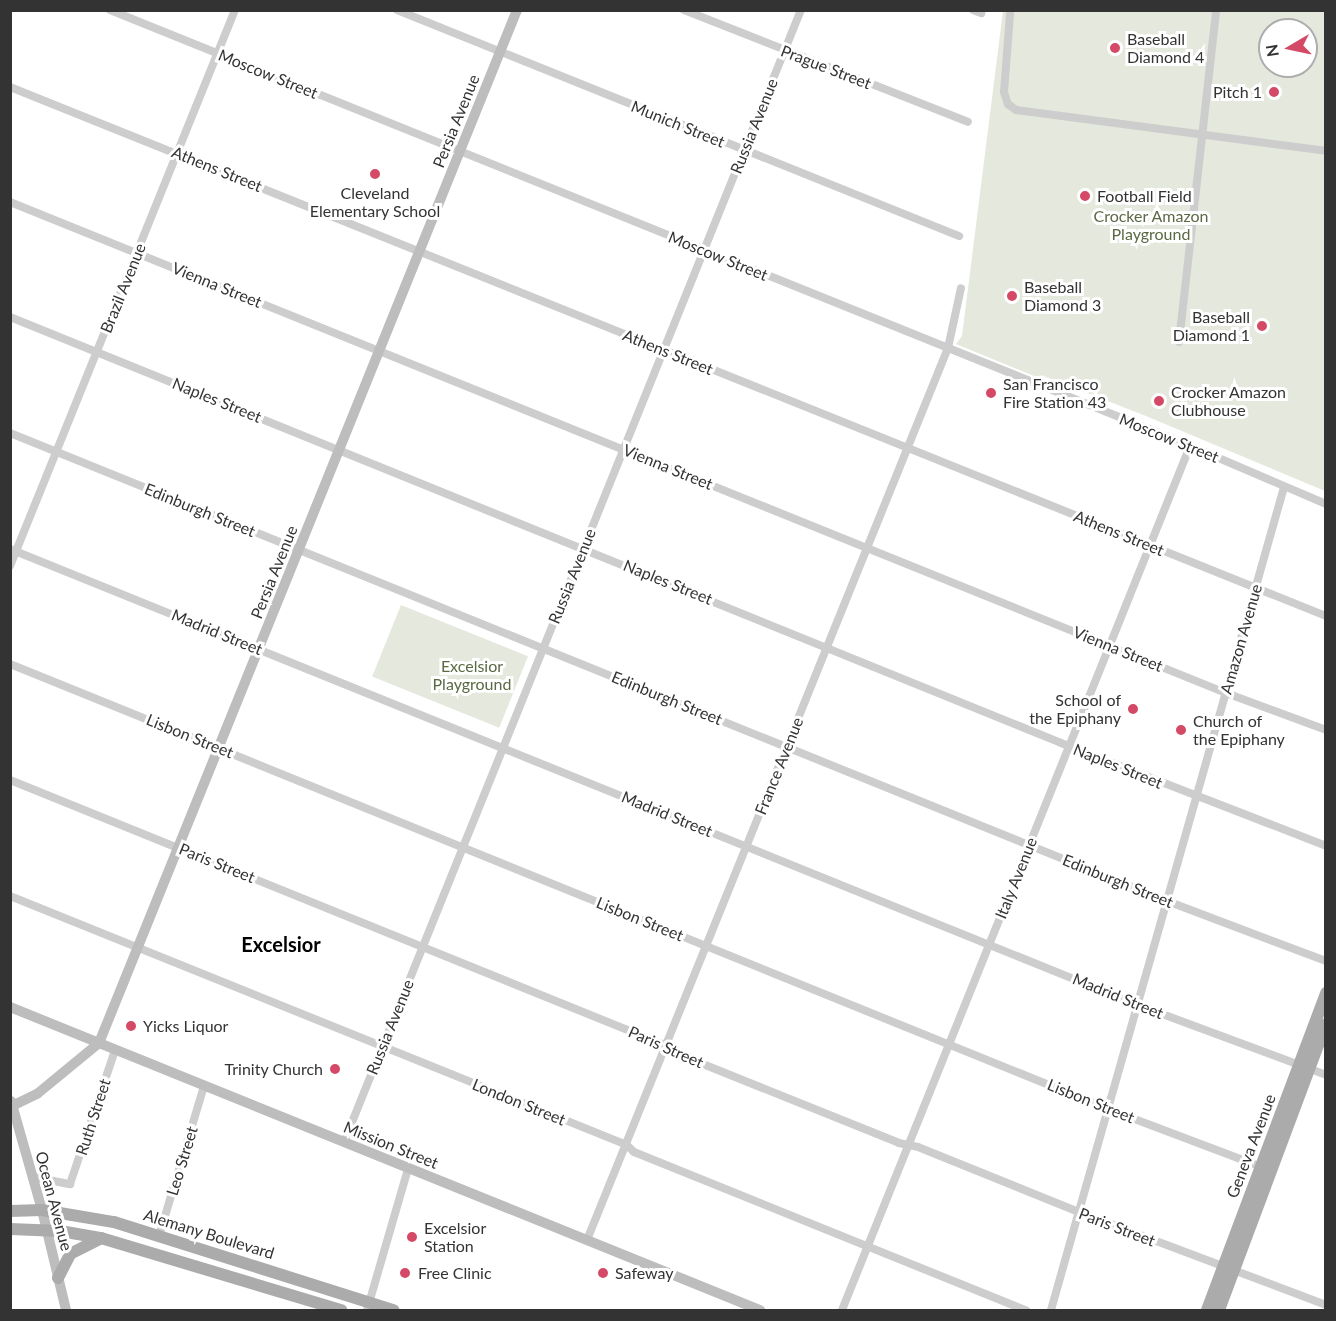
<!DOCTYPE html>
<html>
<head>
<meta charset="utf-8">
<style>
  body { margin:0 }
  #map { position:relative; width:1336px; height:1321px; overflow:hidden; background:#fff; font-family:Lato,sans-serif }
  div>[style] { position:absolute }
  .green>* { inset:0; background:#e4e8dd; transform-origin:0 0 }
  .street>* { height:8px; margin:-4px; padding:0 4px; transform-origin:4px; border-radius:4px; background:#cdcdcd }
  .secondary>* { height:10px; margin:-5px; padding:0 5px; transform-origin:5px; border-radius:5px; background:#bdbdbd }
  .primary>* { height:12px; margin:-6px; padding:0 6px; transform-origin:6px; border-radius:6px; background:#ababab }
  .dots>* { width:16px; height:16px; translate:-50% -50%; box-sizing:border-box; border:3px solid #fff; border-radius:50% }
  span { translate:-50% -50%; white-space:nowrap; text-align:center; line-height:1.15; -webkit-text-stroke:6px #fff; paint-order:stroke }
  .poi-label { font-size:16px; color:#333 }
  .left { translate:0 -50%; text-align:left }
  .right { translate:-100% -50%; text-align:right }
  .street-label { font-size:16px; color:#333 }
  .park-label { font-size:16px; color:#5b6a44 }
  .quarter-label { font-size:20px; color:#000; font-weight:700 }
  .frame { position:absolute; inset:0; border:12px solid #333; pointer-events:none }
  .north { position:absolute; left:1258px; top:18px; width:60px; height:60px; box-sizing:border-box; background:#fff; border:2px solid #adadad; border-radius:50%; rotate:261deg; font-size:16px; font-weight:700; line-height:24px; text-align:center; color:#333 }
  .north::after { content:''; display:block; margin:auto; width:21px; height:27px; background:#d44a66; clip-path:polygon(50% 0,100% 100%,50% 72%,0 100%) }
</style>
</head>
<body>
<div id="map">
  <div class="green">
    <i style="clip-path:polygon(evenodd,1003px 11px,1325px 11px,1325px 491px,1146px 416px,1041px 375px,1039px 378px,956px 344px,962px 336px,1003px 11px,1270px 30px,1306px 30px,1306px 66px,1270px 66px,1270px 30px)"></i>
    <i style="left:401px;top:605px;width:137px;height:77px;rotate:22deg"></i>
  </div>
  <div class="street">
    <i style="left:110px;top:10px;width:1153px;rotate:21.96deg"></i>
    <i style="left:1179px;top:441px;width:160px;rotate:23.2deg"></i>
    <i style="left:397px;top:10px;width:606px;rotate:21.91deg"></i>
    <i style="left:684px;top:10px;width:305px;rotate:21.5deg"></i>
    <i style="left:973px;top:10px;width:9px;rotate:21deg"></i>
    <i style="left:1010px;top:14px;width:78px;rotate:94.4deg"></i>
    <i style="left:1004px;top:92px;width:13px;rotate:72deg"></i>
    <i style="left:1008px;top:104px;width:10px;rotate:37deg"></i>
    <i style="left:1016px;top:110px;width:313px;rotate:7.5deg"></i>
    <i style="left:10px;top:87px;width:1418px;rotate:21.9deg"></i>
    <i style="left:10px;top:202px;width:1311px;rotate:21.99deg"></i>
    <i style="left:1226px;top:693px;width:107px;rotate:20.3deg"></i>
    <i style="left:10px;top:317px;width:1134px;rotate:22.06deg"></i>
    <i style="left:1061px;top:743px;width:284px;rotate:21.2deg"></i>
    <i style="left:1179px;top:342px;width:334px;rotate:-83.6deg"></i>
    <i style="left:10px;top:433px;width:1248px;rotate:22.02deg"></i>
    <i style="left:1167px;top:901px;width:170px;rotate:20.7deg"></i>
    <i style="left:10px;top:549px;width:1217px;rotate:22.01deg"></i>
    <i style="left:1138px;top:1005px;width:201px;rotate:20.4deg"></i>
    <i style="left:10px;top:566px;width:600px;rotate:-67.97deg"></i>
    <i style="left:10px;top:664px;width:1185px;rotate:22.06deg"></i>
    <i style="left:1108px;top:1109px;width:167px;rotate:20.7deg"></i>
    <i style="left:10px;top:780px;width:709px;rotate:22.04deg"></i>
    <i style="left:667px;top:1046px;width:8px;rotate:45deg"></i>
    <i style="left:673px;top:1052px;width:244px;rotate:21.9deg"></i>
    <i style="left:899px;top:1143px;width:19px;rotate:12deg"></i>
    <i style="left:918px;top:1147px;width:174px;rotate:22deg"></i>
    <i style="left:1079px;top:1212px;width:264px;rotate:20.6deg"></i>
    <i style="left:10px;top:896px;width:665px;rotate:21.98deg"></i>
    <i style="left:627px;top:1145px;width:10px;rotate:45deg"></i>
    <i style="left:634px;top:1152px;width:423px;rotate:22deg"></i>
    <i style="left:344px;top:1142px;width:1221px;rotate:-68.02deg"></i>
    <i style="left:33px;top:1177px;width:38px;rotate:11deg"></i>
    <i style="left:70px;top:1184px;width:141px;rotate:-71.4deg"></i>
    <i style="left:159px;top:1236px;width:157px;rotate:-73.3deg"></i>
    <i style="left:587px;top:1240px;width:962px;rotate:-67.97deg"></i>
    <i style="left:948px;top:348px;width:61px;rotate:-77.8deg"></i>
    <i style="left:367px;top:1310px;width:147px;rotate:-73.8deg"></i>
    <i style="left:842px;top:1310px;width:931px;rotate:-68.06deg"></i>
    <i style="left:1051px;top:1310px;width:855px;rotate:-74.19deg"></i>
  </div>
  <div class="secondary">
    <i style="left:10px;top:1007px;width:809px;rotate:22deg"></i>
    <i style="left:11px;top:1101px;width:113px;rotate:74.1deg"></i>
    <i style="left:42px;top:1210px;width:103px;rotate:76.5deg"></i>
    <i style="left:12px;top:1106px;width:28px;rotate:-26deg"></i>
    <i style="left:37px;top:1094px;width:80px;rotate:-39.4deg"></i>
    <i style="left:99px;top:1043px;width:1114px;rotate:-67.97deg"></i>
  </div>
  <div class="primary">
    <i style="left:10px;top:1211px;width:32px;rotate:-2deg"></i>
    <i style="left:42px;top:1210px;width:73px;rotate:9.5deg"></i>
    <i style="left:114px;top:1222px;width:293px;rotate:17.5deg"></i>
    <i style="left:10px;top:1229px;width:50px;rotate:2.3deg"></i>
    <i style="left:60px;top:1231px;width:42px;rotate:9.7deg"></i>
    <i style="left:101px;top:1238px;width:251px;rotate:16.7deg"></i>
    <i style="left:58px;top:1278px;width:27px;rotate:-63deg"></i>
    <i style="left:70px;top:1254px;width:34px;rotate:-27deg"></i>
    <i style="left:1207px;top:1310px;width:339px;rotate:-69.4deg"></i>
    <i style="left:1219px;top:1310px;width:305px;rotate:-69.5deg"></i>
  </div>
  <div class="dots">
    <i style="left:1115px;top:48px;background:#d44a66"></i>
    <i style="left:1274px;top:92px;background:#d44a66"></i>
    <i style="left:375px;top:174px;background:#d44a66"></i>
    <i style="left:1085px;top:196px;background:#d44a66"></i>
    <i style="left:1012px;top:296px;background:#d44a66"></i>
    <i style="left:1262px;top:326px;background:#d44a66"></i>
    <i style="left:991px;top:393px;background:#d44a66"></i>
    <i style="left:1159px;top:401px;background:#d44a66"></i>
    <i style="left:1133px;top:709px;background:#d44a66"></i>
    <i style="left:1181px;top:730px;background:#d44a66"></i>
    <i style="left:131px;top:1026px;background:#d44a66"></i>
    <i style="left:335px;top:1069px;background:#d44a66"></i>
    <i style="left:412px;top:1237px;background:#d44a66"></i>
    <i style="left:405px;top:1273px;background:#d44a66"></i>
    <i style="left:603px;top:1273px;background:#d44a66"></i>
  </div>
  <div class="poi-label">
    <span class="left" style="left:1127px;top:48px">Baseball<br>Diamond 4</span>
    <span class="right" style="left:1262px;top:92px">Pitch 1</span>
    <span style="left:375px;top:202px">Cleveland<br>Elementary School</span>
    <span class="left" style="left:1097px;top:196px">Football Field</span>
    <span class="left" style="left:1024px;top:296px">Baseball<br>Diamond 3</span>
    <span class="right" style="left:1250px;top:326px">Baseball<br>Diamond 1</span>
    <span class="left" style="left:1003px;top:393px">San Francisco<br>Fire Station 43</span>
    <span class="left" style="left:1171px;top:401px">Crocker Amazon<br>Clubhouse</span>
    <span class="right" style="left:1121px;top:709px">School of<br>the Epiphany</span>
    <span class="left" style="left:1193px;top:730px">Church of<br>the Epiphany</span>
    <span class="left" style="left:143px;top:1026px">Yicks Liquor</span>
    <span class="right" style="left:323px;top:1069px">Trinity Church</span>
    <span class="left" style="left:424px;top:1237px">Excelsior<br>Station</span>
    <span class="left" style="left:418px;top:1273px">Free Clinic</span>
    <span class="left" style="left:615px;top:1273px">Safeway</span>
  </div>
  <div class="street-label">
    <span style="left:826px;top:67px;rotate:21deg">Prague Street</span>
    <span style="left:268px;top:74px;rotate:22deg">Moscow Street</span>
    <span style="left:456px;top:121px;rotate:-68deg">Persia Avenue</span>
    <span style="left:678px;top:124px;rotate:22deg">Munich Street</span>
    <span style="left:754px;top:126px;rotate:-68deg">Russia Avenue</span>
    <span style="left:217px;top:169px;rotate:22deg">Athens Street</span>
    <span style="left:718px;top:256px;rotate:22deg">Moscow Street</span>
    <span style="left:217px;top:285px;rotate:22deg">Vienna Street</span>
    <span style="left:123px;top:288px;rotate:-68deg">Brazil Avenue</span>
    <span style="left:668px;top:352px;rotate:22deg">Athens Street</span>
    <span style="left:217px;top:400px;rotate:22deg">Naples Street</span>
    <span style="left:1169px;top:438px;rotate:22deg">Moscow Street</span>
    <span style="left:668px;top:467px;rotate:22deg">Vienna Street</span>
    <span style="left:200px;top:510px;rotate:22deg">Edinburgh Street</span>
    <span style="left:1119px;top:533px;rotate:22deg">Athens Street</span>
    <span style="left:274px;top:572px;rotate:-68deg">Persia Avenue</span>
    <span style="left:572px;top:576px;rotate:-68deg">Russia Avenue</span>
    <span style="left:668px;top:582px;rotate:22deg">Naples Street</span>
    <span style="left:217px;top:632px;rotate:22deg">Madrid Street</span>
    <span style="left:1241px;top:639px;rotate:-74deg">Amazon Avenue</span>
    <span style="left:1118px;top:649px;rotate:22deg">Vienna Street</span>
    <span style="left:667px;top:698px;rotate:22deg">Edinburgh Street</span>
    <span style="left:190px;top:736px;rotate:22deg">Lisbon Street</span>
    <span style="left:779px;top:766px;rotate:-68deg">France Avenue</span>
    <span style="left:1118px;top:766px;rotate:22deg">Naples Street</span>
    <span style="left:667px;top:814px;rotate:22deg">Madrid Street</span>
    <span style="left:217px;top:863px;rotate:22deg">Paris Street</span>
    <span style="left:1016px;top:878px;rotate:-68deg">Italy Avenue</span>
    <span style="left:1118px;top:881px;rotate:22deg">Edinburgh Street</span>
    <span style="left:640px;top:919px;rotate:22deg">Lisbon Street</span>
    <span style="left:1118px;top:996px;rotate:22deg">Madrid Street</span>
    <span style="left:390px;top:1027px;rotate:-68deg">Russia Avenue</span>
    <span style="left:666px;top:1047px;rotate:24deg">Paris Street</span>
    <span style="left:1091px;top:1101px;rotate:22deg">Lisbon Street</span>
    <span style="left:519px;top:1102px;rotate:22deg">London Street</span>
    <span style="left:93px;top:1117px;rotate:-72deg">Ruth Street</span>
    <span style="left:391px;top:1145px;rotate:22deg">Mission Street</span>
    <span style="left:1251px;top:1146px;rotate:-69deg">Geneva Avenue</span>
    <span style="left:182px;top:1161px;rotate:-73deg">Leo Street</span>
    <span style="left:54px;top:1201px;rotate:75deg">Ocean Avenue</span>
    <span style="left:1117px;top:1227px;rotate:21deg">Paris Street</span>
    <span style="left:209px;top:1234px;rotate:17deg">Alemany Boulevard</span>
  </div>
  <div class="park-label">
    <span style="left:1151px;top:225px">Crocker Amazon<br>Playground</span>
    <span style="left:472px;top:675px">Excelsior<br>Playground</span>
  </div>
  <div class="quarter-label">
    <span style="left:281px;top:944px">Excelsior</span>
  </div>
  <div class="frame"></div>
  <div class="north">N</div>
</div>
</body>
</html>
